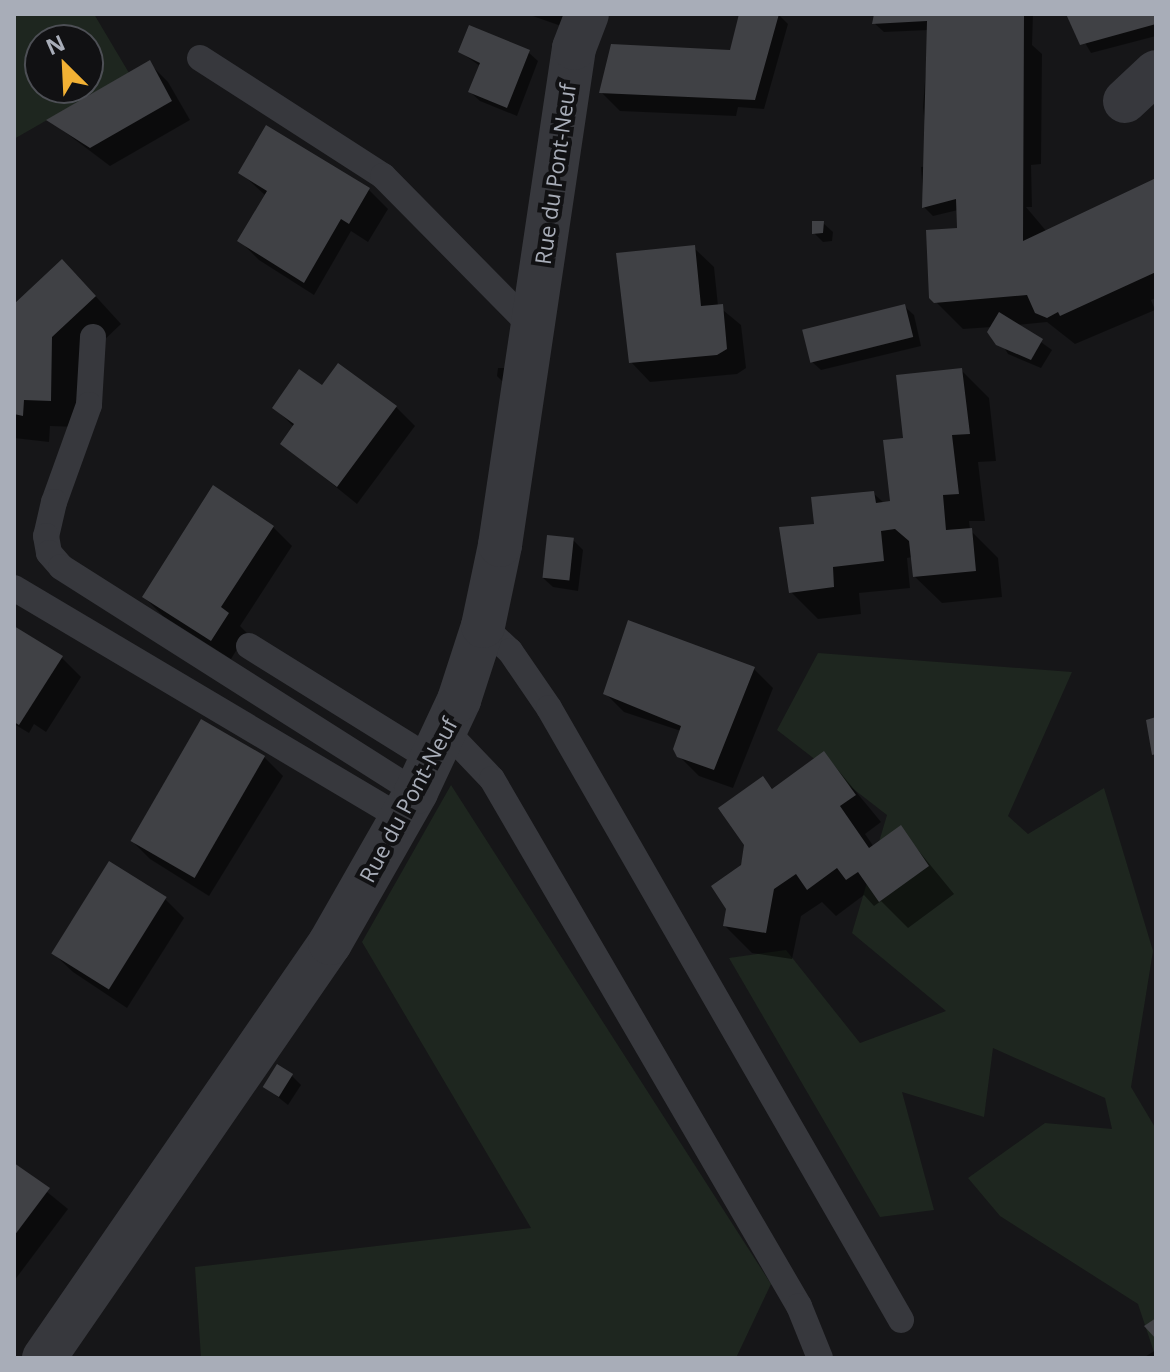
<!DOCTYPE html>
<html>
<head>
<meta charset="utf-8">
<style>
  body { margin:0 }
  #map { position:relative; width:1170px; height:1372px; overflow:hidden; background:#161618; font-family:"Open Sans",sans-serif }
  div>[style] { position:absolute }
  .green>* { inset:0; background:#1e261f }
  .shadow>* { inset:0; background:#0007 }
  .building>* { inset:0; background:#404145; transform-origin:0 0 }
  .lane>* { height:26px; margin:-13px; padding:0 13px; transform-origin:13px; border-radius:13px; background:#37383d }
  .street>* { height:44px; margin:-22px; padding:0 22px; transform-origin:22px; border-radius:22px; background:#37383d }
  span { translate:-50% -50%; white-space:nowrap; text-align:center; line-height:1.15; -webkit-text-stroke:8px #111113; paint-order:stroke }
  .street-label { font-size:22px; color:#a8adb8 }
  .frame { position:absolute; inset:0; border:16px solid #a8adb8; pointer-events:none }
  .north { position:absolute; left:24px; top:24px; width:80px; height:80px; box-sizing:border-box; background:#111113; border:2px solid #4d4f55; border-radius:50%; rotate:336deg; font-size:22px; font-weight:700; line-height:32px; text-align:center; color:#a8adb8 }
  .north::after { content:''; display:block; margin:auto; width:28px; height:36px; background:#f2b134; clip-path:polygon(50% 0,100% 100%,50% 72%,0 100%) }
</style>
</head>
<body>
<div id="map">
  <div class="green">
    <i style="clip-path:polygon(evenodd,14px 14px,94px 14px,129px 73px,14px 139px,14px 14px,40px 40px,88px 40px,88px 88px,40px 88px,40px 40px)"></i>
    <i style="clip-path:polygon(818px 653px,1072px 672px,1008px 816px,1028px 834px,1104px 788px,1153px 951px,1131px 1087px,1156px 1129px,1156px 1358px,1138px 1304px,1000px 1216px,968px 1178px,1045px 1123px,1112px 1129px,1105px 1098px,993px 1048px,984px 1117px,902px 1092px,934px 1210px,880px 1217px,729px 958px,786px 950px,860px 1043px,946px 1011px,852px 933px,887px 815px,777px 730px)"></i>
    <i style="clip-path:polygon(451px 785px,771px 1284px,736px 1358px,201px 1358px,195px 1267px,531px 1228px,362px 942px)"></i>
  </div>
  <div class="shadow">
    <i style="clip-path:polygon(527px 14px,567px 14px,564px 27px)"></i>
    <i style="clip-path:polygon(741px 14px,778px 14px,788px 24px,764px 109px,738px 107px,736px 116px,620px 111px,601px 92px,731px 52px)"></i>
    <i style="clip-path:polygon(876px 14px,1033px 14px,1032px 45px,1042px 54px,1041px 164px,1031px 165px,1032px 207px,1026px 207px,1047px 232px,1156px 180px,1156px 298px,1151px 300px,1155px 310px,1075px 344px,1047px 322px,1017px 325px,1052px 350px,1041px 368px,1008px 354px,992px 327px,963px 329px,931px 297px,959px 229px,958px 210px,933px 216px,924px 207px,921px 167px,930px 166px,923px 107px,929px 30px,884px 32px,874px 23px)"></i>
    <i style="clip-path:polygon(1068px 14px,1156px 14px,1156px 36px,1091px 53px)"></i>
    <i style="clip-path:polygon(460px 52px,528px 52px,538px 61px,517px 116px,480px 101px,470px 92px,480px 66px)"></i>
    <i style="clip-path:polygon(149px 63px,168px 82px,190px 120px,110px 166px,49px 120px)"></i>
    <i style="clip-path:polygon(241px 173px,369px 190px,388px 209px,368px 242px,351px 231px,314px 295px,259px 260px,240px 241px,266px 196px)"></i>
    <i style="clip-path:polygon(823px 223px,833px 232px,832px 241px,823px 242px,814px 233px)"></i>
    <i style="clip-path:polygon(694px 248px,714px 267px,718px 306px,741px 325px,746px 368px,737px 374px,650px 382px,631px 362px)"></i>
    <i style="clip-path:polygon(89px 289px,121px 324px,79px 364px,77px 427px,50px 426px,49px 442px,14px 438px,14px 307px)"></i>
    <i style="clip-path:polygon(904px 306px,914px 315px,921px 346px,821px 370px,811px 361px)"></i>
    <i style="clip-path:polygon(498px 368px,508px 368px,507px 386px,497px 376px)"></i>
    <i style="clip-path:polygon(962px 371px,989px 398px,996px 461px,978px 462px,985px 521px,969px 521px,970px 530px,998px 558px,1002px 597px,942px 603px,914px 576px,912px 557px,907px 558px,910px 588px,859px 593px,861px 614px,818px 619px,791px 592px,816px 526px,873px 493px,884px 503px,892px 502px,905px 440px)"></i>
    <i style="clip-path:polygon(323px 388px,396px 407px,415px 426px,357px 504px,283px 444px,294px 427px,274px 407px)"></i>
    <i style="clip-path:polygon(273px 527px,292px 546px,240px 626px,247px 633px,231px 659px,163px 616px,144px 597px)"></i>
    <i style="clip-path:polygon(573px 540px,583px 550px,578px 591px,553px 587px,543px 578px)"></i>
    <i style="clip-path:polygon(14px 629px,62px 658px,81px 677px,46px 732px,34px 724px,29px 733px,14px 724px)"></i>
    <i style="clip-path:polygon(754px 669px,773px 688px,733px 788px,699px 776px,679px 756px,681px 731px,624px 712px,605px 693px)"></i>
    <i style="clip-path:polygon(824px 753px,881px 822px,865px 834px,874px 847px,900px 828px,954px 894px,908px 928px,881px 901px,874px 906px,864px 895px,836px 916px,822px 902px,801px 916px,792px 959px,752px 953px,725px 926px,763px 779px,774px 790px)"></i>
    <i style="clip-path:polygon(264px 757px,283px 776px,209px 896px,150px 859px,131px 840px)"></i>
    <i style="clip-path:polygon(165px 899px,184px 918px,127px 1008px,73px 972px,53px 953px)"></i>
    <i style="clip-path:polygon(291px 1075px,301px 1085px,288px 1105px,264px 1086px)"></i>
    <i style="clip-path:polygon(14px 1165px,68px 1209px,14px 1281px)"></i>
    <i style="clip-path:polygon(1156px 1350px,1156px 1358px,1143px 1358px)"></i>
  </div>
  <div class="building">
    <i style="clip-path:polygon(739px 14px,779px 14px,755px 100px,599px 93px,611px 44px,730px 50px)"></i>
    <i style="clip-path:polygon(874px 14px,1024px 14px,1023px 241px,1156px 178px,1156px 272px,1060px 316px,1058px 312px,1047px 318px,1035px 313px,1027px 295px,934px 303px,929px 298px,926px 230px,957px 228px,956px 199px,922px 208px,927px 21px,872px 24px)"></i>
    <i style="clip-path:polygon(1066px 14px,1156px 14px,1156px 24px,1080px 45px)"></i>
    <i style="clip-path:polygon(469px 25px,530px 50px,507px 108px,468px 92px,480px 63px,458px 52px)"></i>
    <i style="clip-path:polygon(150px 60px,172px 101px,90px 148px,46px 120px)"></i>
    <i style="clip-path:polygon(266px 125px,370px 188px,349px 224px,341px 219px,304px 283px,237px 241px,267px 191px,238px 173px)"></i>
    <i style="clip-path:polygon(812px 221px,824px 221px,823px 233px,812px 234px)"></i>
    <i style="clip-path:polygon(695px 245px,701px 306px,723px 304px,727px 349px,717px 355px,629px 363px,616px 253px)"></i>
    <i style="clip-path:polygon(62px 259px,96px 296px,52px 337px,51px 401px,24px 400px,23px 416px,14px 414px,14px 304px)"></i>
    <i style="left:905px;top:304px;width:34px;height:106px;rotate:76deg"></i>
    <i style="clip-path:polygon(999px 312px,1043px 339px,1031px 360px,996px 345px,987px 332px)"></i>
    <i style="clip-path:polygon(338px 363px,397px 406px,337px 487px,280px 444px,294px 424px,272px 408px,299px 369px,322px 385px)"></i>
    <i style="clip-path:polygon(962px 368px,970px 434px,952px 435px,959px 494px,943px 495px,946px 530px,972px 528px,976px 571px,913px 577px,909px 541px,895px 529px,881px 531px,884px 561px,833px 567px,834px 587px,789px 593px,779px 527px,814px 524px,811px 497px,874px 491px,876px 503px,890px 501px,883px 440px,903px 438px,896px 375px)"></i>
    <i style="clip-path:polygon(213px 485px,274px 526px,221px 607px,229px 613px,211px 641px,142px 597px)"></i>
    <i style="left:547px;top:535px;width:27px;height:43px;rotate:6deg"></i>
    <i style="clip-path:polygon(628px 620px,755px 667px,714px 770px,677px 757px,673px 749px,681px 726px,603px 694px)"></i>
    <i style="clip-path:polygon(14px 626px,63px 656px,19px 725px,14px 722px)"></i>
    <i style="clip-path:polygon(1156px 717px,1156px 754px,1152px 755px,1146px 720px)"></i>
    <i style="left:201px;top:719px;width:74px;height:141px;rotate:30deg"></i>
    <i style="clip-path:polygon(824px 751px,856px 795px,840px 806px,869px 848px,901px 825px,929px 866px,879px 902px,858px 872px,846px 880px,837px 868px,807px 890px,796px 874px,774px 889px,766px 933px,723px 926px,726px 909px,711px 886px,741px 865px,744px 845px,718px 808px,763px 776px,772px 789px)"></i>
    <i style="left:109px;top:861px;width:68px;height:109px;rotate:32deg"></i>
    <i style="left:277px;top:1064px;width:19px;height:27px;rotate:32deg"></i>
    <i style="clip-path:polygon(14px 1163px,50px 1188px,14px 1236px)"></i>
    <i style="clip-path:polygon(1156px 1318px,1156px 1339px,1144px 1326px)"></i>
  </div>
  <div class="lane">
    <i style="left:200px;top:58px;width:218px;rotate:32.8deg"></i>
    <i style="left:383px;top:176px;width:214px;rotate:45.4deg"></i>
    <i style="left:93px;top:337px;width:68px;rotate:93.4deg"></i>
    <i style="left:89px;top:405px;width:103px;rotate:109.8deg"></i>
    <i style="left:54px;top:502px;width:35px;rotate:103deg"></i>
    <i style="left:46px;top:536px;width:17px;rotate:80deg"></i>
    <i style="left:49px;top:553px;width:18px;rotate:49deg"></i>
    <i style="left:61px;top:567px;width:420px;rotate:32.4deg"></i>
    <i style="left:14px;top:588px;width:450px;rotate:30.7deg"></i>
    <i style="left:483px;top:626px;width:37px;rotate:43deg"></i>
    <i style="left:510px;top:651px;width:69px;rotate:55.6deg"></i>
    <i style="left:549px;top:708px;width:706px;rotate:60.09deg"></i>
    <i style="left:249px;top:646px;width:216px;rotate:31.9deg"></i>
    <i style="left:446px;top:731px;width:66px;rotate:46.2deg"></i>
    <i style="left:492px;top:779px;width:610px;rotate:59.78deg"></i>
    <i style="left:799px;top:1306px;width:56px;rotate:68deg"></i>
  </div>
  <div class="street">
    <i style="left:1125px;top:101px;width:42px;rotate:-43.1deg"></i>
    <i style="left:44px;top:1358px;width:504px;rotate:-55.43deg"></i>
    <i style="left:330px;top:943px;width:174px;rotate:-60.3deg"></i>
    <i style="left:416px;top:792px;width:102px;rotate:-64.9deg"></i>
    <i style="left:459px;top:700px;width:78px;rotate:-72deg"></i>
    <i style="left:483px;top:626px;width:83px;rotate:-78.1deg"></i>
    <i style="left:500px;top:545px;width:502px;rotate:-81.53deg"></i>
    <i style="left:574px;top:48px;width:36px;rotate:-69deg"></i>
  </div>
  <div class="street-label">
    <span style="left:555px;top:174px;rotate:-82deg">Rue du Pont-Neuf</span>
    <span style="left:408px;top:800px;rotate:-62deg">Rue du Pont-Neuf</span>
  </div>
  <div class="frame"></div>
  <div class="north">N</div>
</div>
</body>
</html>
